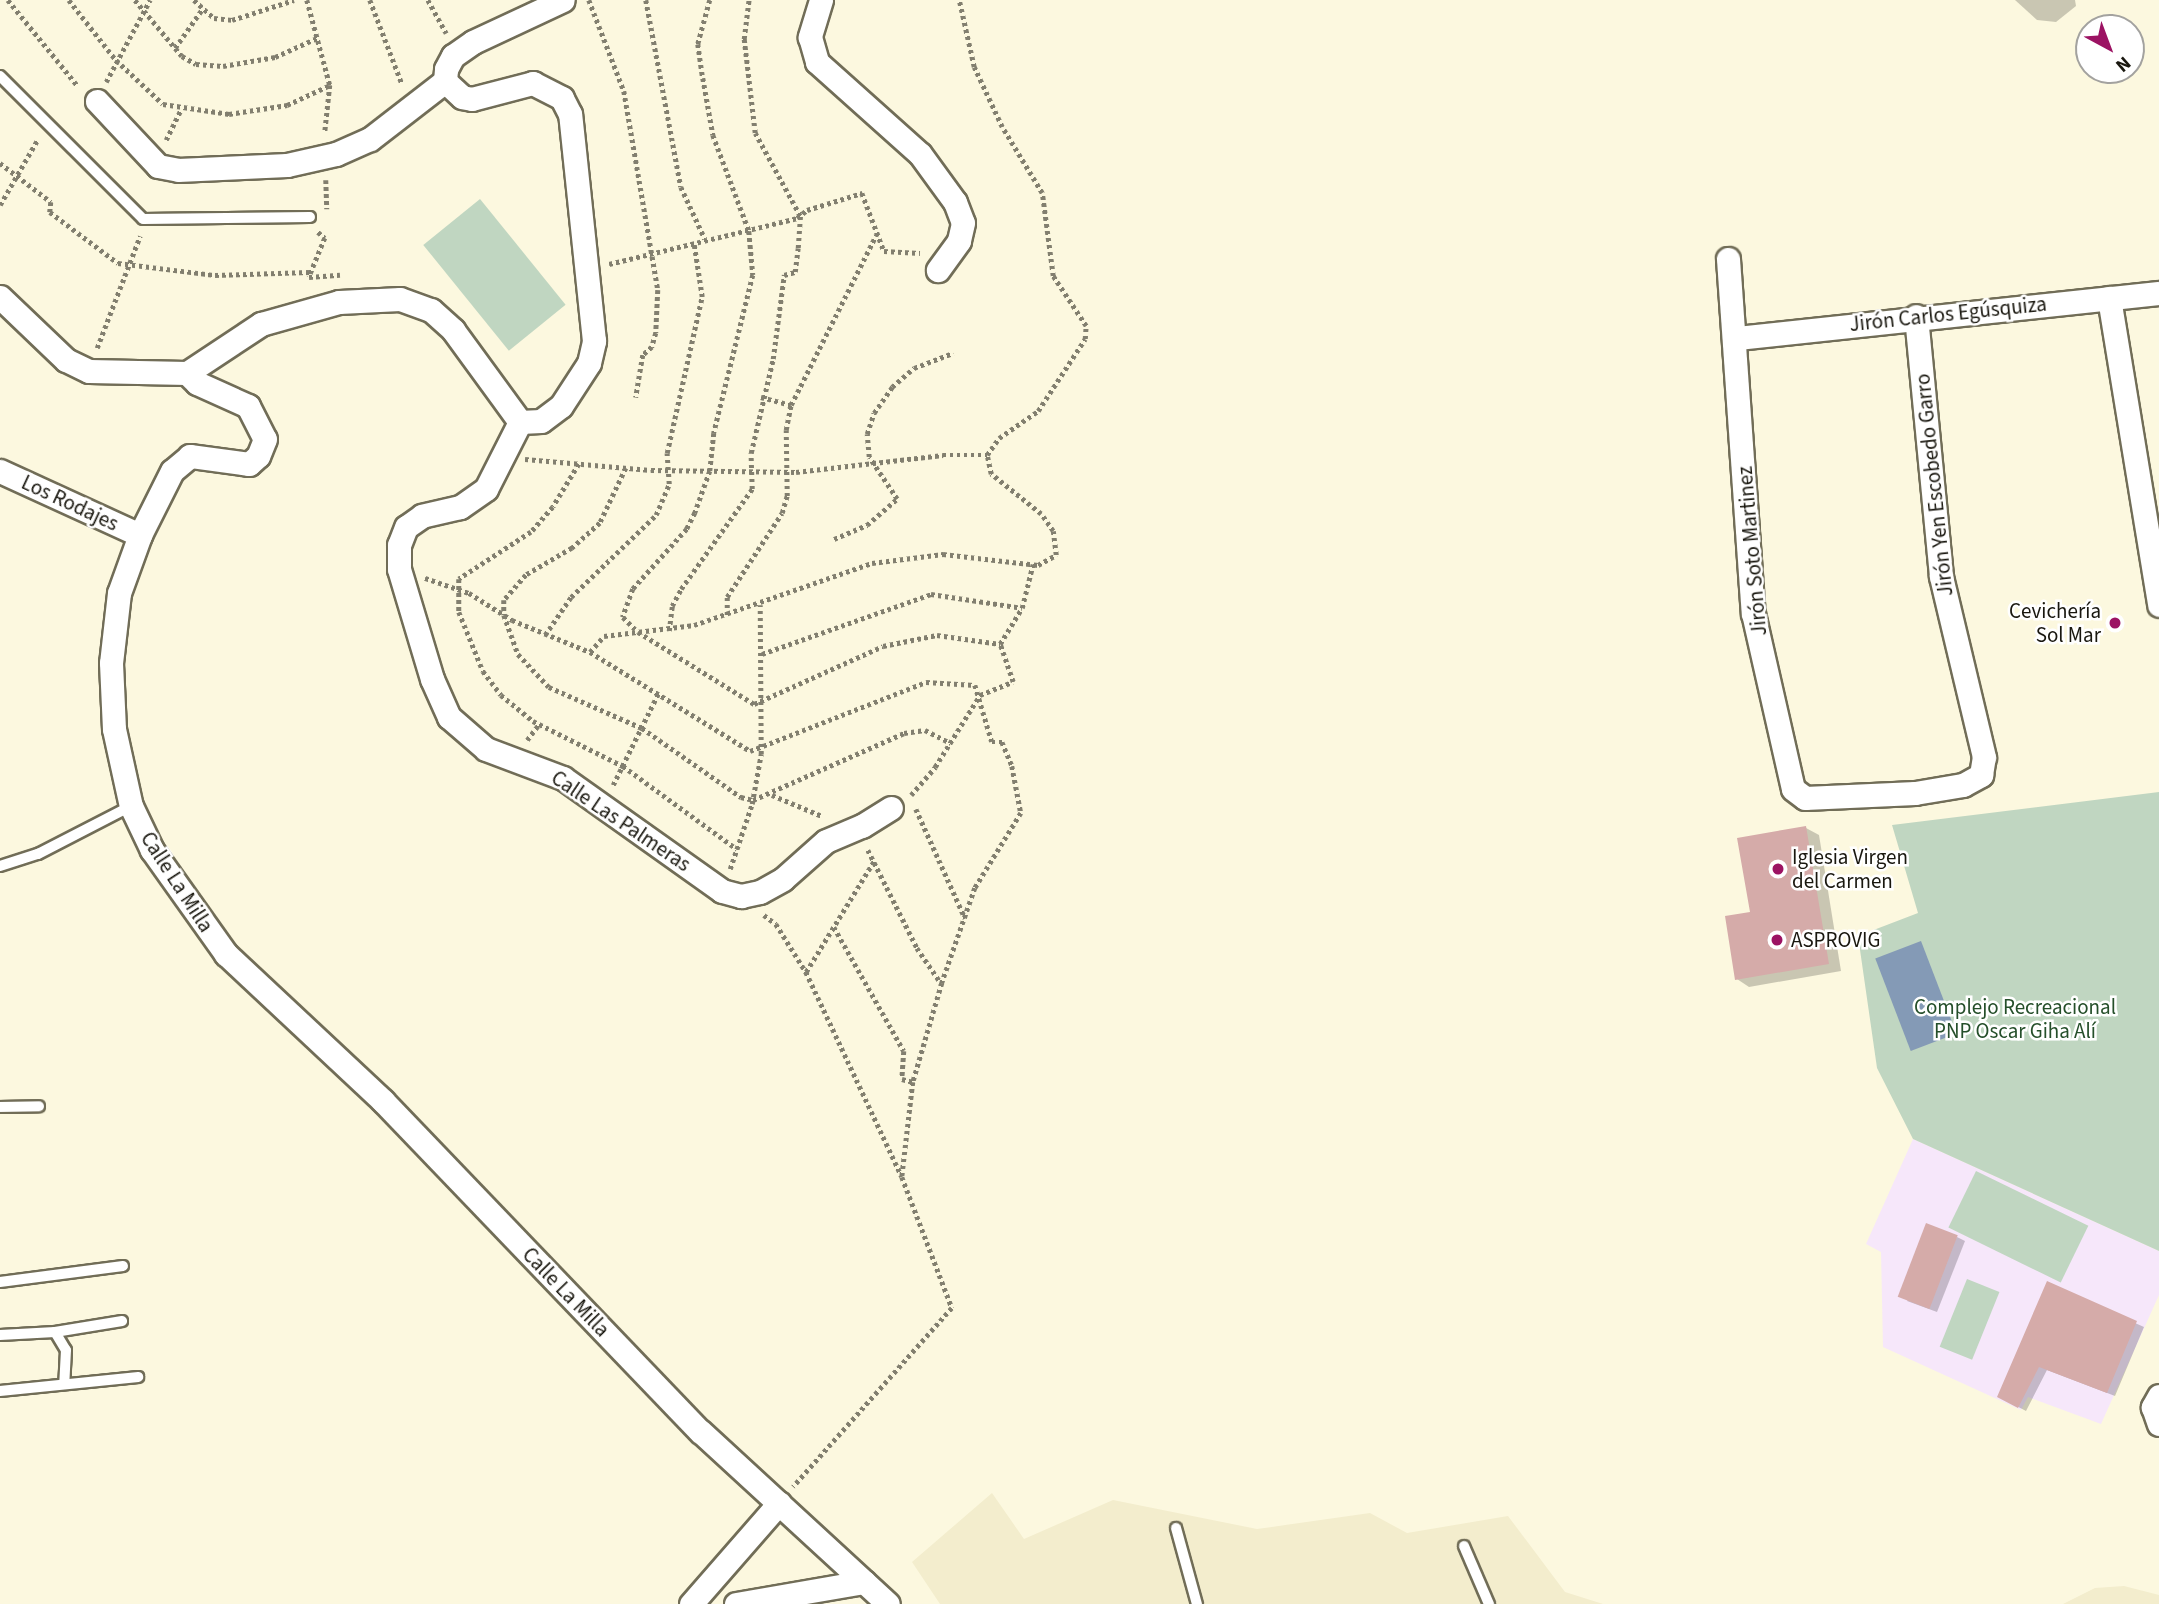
<!DOCTYPE html>
<html>
<head>
<meta charset="utf-8">
<style>
  body { margin:0 }
  #map { position:relative; width:2159px; height:1604px; overflow:hidden; background:#fcf8df; font-family:"Source Sans 3",sans-serif }
  div>[style] { position:absolute }
  .built>* { inset:0; background:#f3edcd }
  .education>* { inset:0; background:#f6e7fa }
  .green>* { inset:0; background:#c0d6c1; transform-origin:0 0 }
  .water>* { inset:0; background:#849ab6; transform-origin:0 0 }
  .shadow>* { inset:0; background:#0003 }
  .building>* { inset:0; background:#d5aba9; transform-origin:0 0 }
  .path>* { height:4.5px; margin-top:-2.25px; transform-origin:0; background:repeating-linear-gradient(90deg,#827f6f 0 3.5px,transparent 0 7px) }
  .roads { filter:drop-shadow(2px 0 #716d57) drop-shadow(-2px 0 #716d57) drop-shadow(0 2px #716d57) drop-shadow(0 -2px #716d57) }
  .service>* { height:10px; margin:-5px; padding:0 5px; transform-origin:5px; border-radius:5px; background:#fff }
  .minor>* { height:23px; margin:-11.5px; padding:0 11.5px; transform-origin:11.5px; border-radius:11.5px; background:#fff }
  .dots>* { width:19px; height:19px; translate:-50% -50%; box-sizing:border-box; border:4px solid #fff; border-radius:50% }
  span { translate:-50% -50%; white-space:nowrap; text-align:center; line-height:1.15; -webkit-text-stroke:5px #fff; paint-order:stroke }
  .street-label { font-size:21px; color:#19170f }
  .poi-label { font-size:21px; color:#19170f }
  .right { translate:-100% -50%; text-align:right }
  .left { translate:0 -50%; text-align:left }
  .park-label { font-size:21px; color:#254f2a }
  .north { position:absolute; left:2075px; top:14px; width:70px; height:70px; box-sizing:border-box; background:#fff; border:2px solid #a3a29f; border-radius:50%; rotate:139deg; font-size:19px; font-weight:700; line-height:28px; text-align:center; color:#19170f }
  .north::after { content:''; display:block; margin:auto; width:24px; height:32px; background:#9c1363; clip-path:polygon(50% 0,100% 100%,50% 72%,0 100%) }
</style>
</head>
<body>
<div id="map">
  <div class="built">
    <i style="clip-path:polygon(992px 1493px,1024px 1539px,1113px 1500px,1257px 1529px,1370px 1513px,1407px 1533px,1508px 1516px,1565px 1592px,1603px 1604px,940px 1604px,912px 1562px)"></i>
    <i style="clip-path:polygon(2124px 1586px,2159px 1595px,2159px 1604px,2063px 1604px,2095px 1588px)"></i>
  </div>
  <div class="education">
    <i style="clip-path:polygon(1913px 1139px,2159px 1251px,2159px 1295px,2101px 1424px,2028px 1397px,2021px 1410px,1883px 1347px,1881px 1252px,1866px 1244px)"></i>
  </div>
  <div class="green">
    <i style="left:480px;top:199px;width:136px;height:73px;rotate:51deg"></i>
    <i style="clip-path:polygon(2159px 792px,2159px 1251px,1913px 1139px,1877px 1068px,1858px 936px,1918px 913px,1892px 825px)"></i>
    <i style="left:1976px;top:1171px;width:125px;height:63px;rotate:26deg"></i>
    <i style="left:1967px;top:1279px;width:35px;height:73px;rotate:22deg"></i>
  </div>
  <div class="water">
    <i style="left:1921px;top:941px;width:99px;height:49px;rotate:69deg"></i>
  </div>
  <div class="shadow">
    <i style="clip-path:polygon(2015px 0,2075px 0,2076px 6px,2056px 22px,2037px 20px)"></i>
    <i style="clip-path:polygon(1806px 828px,1819px 835px,1841px 971px,1749px 987px,1737px 979px,1752px 913px)"></i>
    <i style="clip-path:polygon(1957px 1237px,1965px 1241px,1937px 1312px,1907px 1301px)"></i>
    <i style="clip-path:polygon(2048px 1284px,2144px 1327px,2115px 1396px,2047px 1370px,2026px 1411px,2007px 1401px)"></i>
  </div>
  <div class="building">
    <i style="clip-path:polygon(1806px 826px,1829px 964px,1735px 980px,1725px 916px,1750px 912px,1737px 838px)"></i>
    <i style="left:1926px;top:1223px;width:34px;height:79px;rotate:21deg"></i>
    <i style="clip-path:polygon(2047px 1281px,2137px 1321px,2107px 1393px,2039px 1367px,2018px 1408px,1997px 1397px)"></i>
  </div>
  <div class="path">
    <i style="left:8px;top:0;width:111px;rotate:50.9deg"></i>
    <i style="left:69px;top:0;width:76px;rotate:51.9deg"></i>
    <i style="left:116px;top:60px;width:64px;rotate:43.1deg"></i>
    <i style="left:163px;top:104px;width:67px;rotate:8.6deg"></i>
    <i style="left:229px;top:114px;width:59px;rotate:-8.8deg"></i>
    <i style="left:287px;top:105px;width:47px;rotate:-24.9deg"></i>
    <i style="left:135px;top:0;width:73px;rotate:50deg"></i>
    <i style="left:182px;top:56px;width:16px;rotate:30deg"></i>
    <i style="left:196px;top:64px;width:27px;rotate:4deg"></i>
    <i style="left:223px;top:66px;width:53px;rotate:-9.8deg"></i>
    <i style="left:275px;top:57px;width:46px;rotate:-24.3deg"></i>
    <i style="left:194px;top:0;width:27px;rotate:42deg"></i>
    <i style="left:214px;top:18px;width:18px;rotate:6deg"></i>
    <i style="left:232px;top:20px;width:65px;rotate:-17.9deg"></i>
    <i style="left:307px;top:0;width:88px;rotate:74.9deg"></i>
    <i style="left:330px;top:85px;width:47px;rotate:96.1deg"></i>
    <i style="left:370px;top:0;width:90px;rotate:69.1deg"></i>
    <i style="left:428px;top:0;width:38px;rotate:61deg"></i>
    <i style="left:589px;top:0;width:97px;rotate:69deg"></i>
    <i style="left:624px;top:91px;width:202px;rotate:80.3deg"></i>
    <i style="left:658px;top:290px;width:43px;rotate:92.7deg"></i>
    <i style="left:656px;top:333px;width:15px;rotate:106deg"></i>
    <i style="left:652px;top:347px;width:12px;rotate:138deg"></i>
    <i style="left:643px;top:355px;width:43px;rotate:99.5deg"></i>
    <i style="left:646px;top:0;width:190px;rotate:79.4deg"></i>
    <i style="left:681px;top:187px;width:57px;rotate:65.2deg"></i>
    <i style="left:710px;top:0;width:46px;rotate:105.3deg"></i>
    <i style="left:698px;top:44px;width:34px;rotate:82deg"></i>
    <i style="left:703px;top:78px;width:58px;rotate:80deg"></i>
    <i style="left:713px;top:135px;width:103px;rotate:69.4deg"></i>
    <i style="left:749px;top:231px;width:44px;rotate:84.8deg"></i>
    <i style="left:753px;top:275px;width:163px;rotate:103.9deg"></i>
    <i style="left:714px;top:433px;width:38px;rotate:96deg"></i>
    <i style="left:710px;top:471px;width:45px;rotate:109.7deg"></i>
    <i style="left:695px;top:513px;width:18px;rotate:117deg"></i>
    <i style="left:687px;top:529px;width:81px;rotate:132deg"></i>
    <i style="left:633px;top:589px;width:30px;rotate:110deg"></i>
    <i style="left:623px;top:617px;width:21px;rotate:45deg"></i>
    <i style="left:638px;top:632px;width:137px;rotate:31.8deg"></i>
    <i style="left:754px;top:704px;width:141px;rotate:-24.2deg"></i>
    <i style="left:883px;top:646px;width:55px;rotate:-11.5deg"></i>
    <i style="left:937px;top:635px;width:64px;rotate:8.1deg"></i>
    <i style="left:175px;top:48px;width:49px;rotate:-55deg"></i>
    <i style="left:106px;top:82px;width:93px;rotate:-61.8deg"></i>
    <i style="left:166px;top:140px;width:34px;rotate:-64deg"></i>
    <i style="left:0;top:163px;width:64px;rotate:37.4deg"></i>
    <i style="left:51px;top:202px;width:10px;rotate:96deg"></i>
    <i style="left:50px;top:212px;width:85px;rotate:36.9deg"></i>
    <i style="left:118px;top:263px;width:98px;rotate:7.1deg"></i>
    <i style="left:215px;top:275px;width:94px;rotate:-1.8deg"></i>
    <i style="left:326px;top:180px;width:29px;rotate:88deg"></i>
    <i style="left:0;top:205px;width:76px;rotate:-60.1deg"></i>
    <i style="left:318px;top:232px;width:9px;rotate:41deg"></i>
    <i style="left:325px;top:238px;width:42px;rotate:112.3deg"></i>
    <i style="left:309px;top:277px;width:31px;rotate:-4deg"></i>
    <i style="left:609px;top:264px;width:194px;rotate:-13.7deg"></i>
    <i style="left:797px;top:218px;width:13px;rotate:-39deg"></i>
    <i style="left:807px;top:210px;width:58px;rotate:-17.2deg"></i>
    <i style="left:862px;top:193px;width:62px;rotate:69.2deg"></i>
    <i style="left:884px;top:251px;width:36px;rotate:3deg"></i>
    <i style="left:97px;top:348px;width:120px;rotate:-69deg"></i>
    <i style="left:761px;top:397px;width:31px;rotate:15deg"></i>
    <i style="left:791px;top:405px;width:190px;rotate:-63.4deg"></i>
    <i style="left:525px;top:459px;width:126px;rotate:5deg"></i>
    <i style="left:651px;top:470px;width:145px;rotate:0.8deg"></i>
    <i style="left:796px;top:472px;width:148px;rotate:-6.6deg"></i>
    <i style="left:943px;top:455px;width:44px"></i>
    <i style="left:579px;top:464px;width:50px;rotate:121.2deg"></i>
    <i style="left:553px;top:507px;width:33px;rotate:131deg"></i>
    <i style="left:531px;top:532px;width:86px;rotate:146.9deg"></i>
    <i style="left:459px;top:579px;width:33px;rotate:90deg"></i>
    <i style="left:459px;top:612px;width:64px;rotate:67.9deg"></i>
    <i style="left:483px;top:671px;width:30px;rotate:53deg"></i>
    <i style="left:501px;top:695px;width:41px;rotate:39.1deg"></i>
    <i style="left:533px;top:721px;width:101px;rotate:26.6deg"></i>
    <i style="left:623px;top:766px;width:141px;rotate:36.1deg"></i>
    <i style="left:626px;top:468px;width:61px;rotate:115.3deg"></i>
    <i style="left:600px;top:523px;width:38px;rotate:138deg"></i>
    <i style="left:572px;top:548px;width:53px;rotate:149.6deg"></i>
    <i style="left:526px;top:575px;width:33px;rotate:131deg"></i>
    <i style="left:504px;top:600px;width:15px;rotate:90deg"></i>
    <i style="left:504px;top:615px;width:41px;rotate:70.3deg"></i>
    <i style="left:518px;top:654px;width:45px;rotate:46.8deg"></i>
    <i style="left:549px;top:687px;width:102px;rotate:23.8deg"></i>
    <i style="left:642px;top:728px;width:121px;rotate:34.9deg"></i>
    <i style="left:741px;top:797px;width:12px;rotate:14deg"></i>
    <i style="left:753px;top:800px;width:165px;rotate:-23.9deg"></i>
    <i style="left:904px;top:733px;width:21px;rotate:-8deg"></i>
    <i style="left:925px;top:730px;width:29px;rotate:27deg"></i>
    <i style="left:834px;top:539px;width:36px;rotate:-23deg"></i>
    <i style="left:867px;top:525px;width:40px;rotate:-41deg"></i>
    <i style="left:897px;top:499px;width:50px;rotate:-123.7deg"></i>
    <i style="left:869px;top:457px;width:23px;rotate:-95deg"></i>
    <i style="left:867px;top:434px;width:22px;rotate:-72deg"></i>
    <i style="left:874px;top:413px;width:32px;rotate:-55deg"></i>
    <i style="left:892px;top:387px;width:29px;rotate:-41deg"></i>
    <i style="left:914px;top:368px;width:42px;rotate:-21deg"></i>
    <i style="left:425px;top:578px;width:46px;rotate:18.8deg"></i>
    <i style="left:469px;top:593px;width:51px;rotate:32.1deg"></i>
    <i style="left:512px;top:620px;width:84px;rotate:22.3deg"></i>
    <i style="left:590px;top:652px;width:21px;rotate:-49deg"></i>
    <i style="left:604px;top:636px;width:91px;rotate:-7deg"></i>
    <i style="left:694px;top:625px;width:188px;rotate:-19.2deg"></i>
    <i style="left:872px;top:563px;width:72px;rotate:-7.2deg"></i>
    <i style="left:943px;top:554px;width:96px;rotate:6.6deg"></i>
    <i style="left:1038px;top:565px;width:21px;rotate:-29deg"></i>
    <i style="left:1056px;top:555px;width:24px;rotate:-97deg"></i>
    <i style="left:1053px;top:531px;width:21px;rotate:-125deg"></i>
    <i style="left:1041px;top:514px;width:64px;rotate:-141.3deg"></i>
    <i style="left:991px;top:474px;width:19px;rotate:-102deg"></i>
    <i style="left:987px;top:455px;width:21px;rotate:-55deg"></i>
    <i style="left:999px;top:438px;width:47px;rotate:-34.7deg"></i>
    <i style="left:1038px;top:411px;width:86px;rotate:-56.9deg"></i>
    <i style="left:1085px;top:339px;width:13px;rotate:-86deg"></i>
    <i style="left:1086px;top:326px;width:60px;rotate:-123.4deg"></i>
    <i style="left:1053px;top:276px;width:84px;rotate:-97.5deg"></i>
    <i style="left:1042px;top:193px;width:77px;rotate:-121.2deg"></i>
    <i style="left:1002px;top:127px;width:66px;rotate:-115deg"></i>
    <i style="left:974px;top:67px;width:69px;rotate:-102.6deg"></i>
    <i style="left:727px;top:615px;width:18px;rotate:-90deg"></i>
    <i style="left:727px;top:597px;width:100px;rotate:-56.8deg"></i>
    <i style="left:782px;top:513px;width:18px;rotate:-74deg"></i>
    <i style="left:787px;top:496px;width:66px;rotate:-90.9deg"></i>
    <i style="left:786px;top:430px;width:25px;rotate:-79deg"></i>
    <i style="left:669px;top:631px;width:25px;rotate:-83deg"></i>
    <i style="left:672px;top:606px;width:19px;rotate:-62deg"></i>
    <i style="left:681px;top:589px;width:123px;rotate:-54.6deg"></i>
    <i style="left:752px;top:489px;width:36px;rotate:-92deg"></i>
    <i style="left:751px;top:453px;width:97px;rotate:-76.8deg"></i>
    <i style="left:773px;top:359px;width:85px;rotate:-82.5deg"></i>
    <i style="left:784px;top:275px;width:11px;rotate:-15deg"></i>
    <i style="left:795px;top:272px;width:24px;rotate:-83deg"></i>
    <i style="left:798px;top:248px;width:32px;rotate:-86deg"></i>
    <i style="left:800px;top:216px;width:94px;rotate:-118.5deg"></i>
    <i style="left:755px;top:133px;width:95px;rotate:-96.7deg"></i>
    <i style="left:744px;top:39px;width:39px;rotate:-83deg"></i>
    <i style="left:545px;top:635px;width:46px;rotate:-55.6deg"></i>
    <i style="left:571px;top:597px;width:118px;rotate:-44deg"></i>
    <i style="left:656px;top:515px;width:34px;rotate:-67deg"></i>
    <i style="left:669px;top:484px;width:31px;rotate:-94deg"></i>
    <i style="left:667px;top:453px;width:160px;rotate:-77.4deg"></i>
    <i style="left:702px;top:297px;width:53px;rotate:-98.7deg"></i>
    <i style="left:590px;top:652px;width:188px;rotate:31.7deg"></i>
    <i style="left:750px;top:751px;width:189px;rotate:-21.4deg"></i>
    <i style="left:926px;top:682px;width:49px;rotate:3.5deg"></i>
    <i style="left:975px;top:685px;width:59px;rotate:73.4deg"></i>
    <i style="left:992px;top:742px;width:10px"></i>
    <i style="left:1002px;top:742px;width:26px;rotate:67deg"></i>
    <i style="left:1012px;top:766px;width:48px;rotate:79.2deg"></i>
    <i style="left:1021px;top:813px;width:88px;rotate:121.5deg"></i>
    <i style="left:975px;top:888px;width:101px;rotate:109.2deg"></i>
    <i style="left:942px;top:983px;width:103px;rotate:106.3deg"></i>
    <i style="left:913px;top:1082px;width:96px;rotate:96.6deg"></i>
    <i style="left:762px;top:654px;width:179px;rotate:-19.5deg"></i>
    <i style="left:931px;top:594px;width:92px;rotate:8.7deg"></i>
    <i style="left:527px;top:740px;width:20px;rotate:-53deg"></i>
    <i style="left:613px;top:785px;width:104px;rotate:-63.7deg"></i>
    <i style="left:772px;top:795px;width:54px;rotate:22.8deg"></i>
    <i style="left:911px;top:795px;width:37px;rotate:-49deg"></i>
    <i style="left:935px;top:767px;width:85px;rotate:-58deg"></i>
    <i style="left:980px;top:695px;width:35px;rotate:-22deg"></i>
    <i style="left:1013px;top:682px;width:40px;rotate:-108.9deg"></i>
    <i style="left:1000px;top:644px;width:42px;rotate:-58.6deg"></i>
    <i style="left:1022px;top:608px;width:45px;rotate:-76deg"></i>
    <i style="left:916px;top:809px;width:120px;rotate:65.8deg"></i>
    <i style="left:868px;top:850px;width:110px;rotate:63.4deg"></i>
    <i style="left:917px;top:948px;width:42px;rotate:55.6deg"></i>
    <i style="left:730px;top:869px;width:69px;rotate:-71.3deg"></i>
    <i style="left:752px;top:804px;width:51px;rotate:-79.8deg"></i>
    <i style="left:761px;top:754px;width:149px;rotate:-90.4deg"></i>
    <i style="left:764px;top:915px;width:15px;rotate:37deg"></i>
    <i style="left:776px;top:924px;width:57px;rotate:58deg"></i>
    <i style="left:806px;top:972px;width:226px;rotate:64.9deg"></i>
    <i style="left:902px;top:1177px;width:140px;rotate:69.1deg"></i>
    <i style="left:952px;top:1308px;width:239px;rotate:131.6deg"></i>
    <i style="left:834px;top:927px;width:142px;rotate:60.6deg"></i>
    <i style="left:904px;top:1051px;width:28px;rotate:94deg"></i>
    <i style="left:902px;top:1079px;width:11px;rotate:15deg"></i>
    <i style="left:806px;top:972px;width:130px;rotate:-58.5deg"></i>
  </div>
  <div class="roads">
    <div class="service">
      <i style="left:0;top:76px;width:202px;rotate:45deg"></i>
      <i style="left:143px;top:219px;width:167px;rotate:-0.7deg"></i>
      <i style="left:0;top:866px;width:40px;rotate:-18deg"></i>
      <i style="left:38px;top:854px;width:105px;rotate:-27.3deg"></i>
      <i style="left:0;top:1107px;width:39px;rotate:-1deg"></i>
      <i style="left:0;top:1282px;width:124px;rotate:-7.4deg"></i>
      <i style="left:55px;top:1332px;width:68px;rotate:-9.3deg"></i>
      <i style="left:0;top:1335px;width:55px;rotate:-3.1deg"></i>
      <i style="left:55px;top:1332px;width:21px;rotate:59deg"></i>
      <i style="left:66px;top:1350px;width:33px;rotate:93deg"></i>
      <i style="left:0;top:1391px;width:139px;rotate:-5.8deg"></i>
      <i style="left:1176px;top:1528px;width:79px;rotate:74.6deg"></i>
      <i style="left:1464px;top:1546px;width:63px;rotate:66.7deg"></i>
    </div>
    <div class="minor">
      <i style="left:821px;top:0;width:39px;rotate:107deg"></i>
      <i style="left:810px;top:37px;width:26px;rotate:74deg"></i>
      <i style="left:817px;top:62px;width:138px;rotate:41.8deg"></i>
      <i style="left:920px;top:154px;width:59px;rotate:53.9deg"></i>
      <i style="left:955px;top:202px;width:22px;rotate:69deg"></i>
      <i style="left:963px;top:223px;width:18px;rotate:103deg"></i>
      <i style="left:959px;top:241px;width:36px;rotate:126deg"></i>
      <i style="left:97px;top:101px;width:89px;rotate:46.8deg"></i>
      <i style="left:158px;top:166px;width:20px;rotate:11deg"></i>
      <i style="left:178px;top:170px;width:109px;rotate:-2.6deg"></i>
      <i style="left:287px;top:165px;width:50px;rotate:-12.7deg"></i>
      <i style="left:336px;top:154px;width:37px;rotate:-24deg"></i>
      <i style="left:370px;top:139px;width:95px;rotate:-37.7deg"></i>
      <i style="left:1728px;top:259px;width:355px;rotate:86deg"></i>
      <i style="left:1753px;top:613px;width:180px;rotate:77.2deg"></i>
      <i style="left:1793px;top:789px;width:15px;rotate:37deg"></i>
      <i style="left:1805px;top:798px;width:110px;rotate:-2.6deg"></i>
      <i style="left:1915px;top:793px;width:49px;rotate:-9.5deg"></i>
      <i style="left:1963px;top:785px;width:21px;rotate:-29deg"></i>
      <i style="left:1981px;top:775px;width:18px;rotate:-81deg"></i>
      <i style="left:1984px;top:757px;width:186px;rotate:-103.4deg"></i>
      <i style="left:1941px;top:576px;width:261px;rotate:-95.5deg"></i>
      <i style="left:0;top:297px;width:91px;rotate:43.7deg"></i>
      <i style="left:66px;top:360px;width:25px;rotate:26deg"></i>
      <i style="left:89px;top:371px;width:98px;rotate:1.2deg"></i>
      <i style="left:2109px;top:298px;width:311px;rotate:80.7deg"></i>
      <i style="left:1737px;top:338px;width:424px;rotate:-6.1deg"></i>
      <i style="left:187px;top:373px;width:14px;rotate:45deg"></i>
      <i style="left:197px;top:383px;width:56px;rotate:24.3deg"></i>
      <i style="left:248px;top:406px;width:37px;rotate:63deg"></i>
      <i style="left:265px;top:439px;width:18px;rotate:112deg"></i>
      <i style="left:258px;top:456px;width:12px;rotate:138deg"></i>
      <i style="left:249px;top:464px;width:60px;rotate:-172.3deg"></i>
      <i style="left:190px;top:456px;width:23px;rotate:140deg"></i>
      <i style="left:172px;top:471px;width:72px;rotate:116.6deg"></i>
      <i style="left:140px;top:535px;width:62px;rotate:109.9deg"></i>
      <i style="left:119px;top:593px;width:70px;rotate:96.5deg"></i>
      <i style="left:111px;top:663px;width:66px;rotate:87.4deg"></i>
      <i style="left:114px;top:729px;width:79px;rotate:77.6deg"></i>
      <i style="left:131px;top:806px;width:49px;rotate:64.5deg"></i>
      <i style="left:152px;top:850px;width:128px;rotate:54.6deg"></i>
      <i style="left:226px;top:954px;width:215px;rotate:43.1deg"></i>
      <i style="left:383px;top:1101px;width:458px;rotate:46.2deg"></i>
      <i style="left:700px;top:1431px;width:255px;rotate:42.6deg"></i>
      <i style="left:187px;top:373px;width:89px;rotate:-33.5deg"></i>
      <i style="left:261px;top:324px;width:81px;rotate:-15.8deg"></i>
      <i style="left:339px;top:302px;width:61px;rotate:-2.8deg"></i>
      <i style="left:400px;top:299px;width:33px;rotate:20deg"></i>
      <i style="left:431px;top:310px;width:30px;rotate:42deg"></i>
      <i style="left:453px;top:330px;width:114px;rotate:53.9deg"></i>
      <i style="left:520px;top:422px;width:75px;rotate:116.9deg"></i>
      <i style="left:486px;top:489px;width:32px;rotate:145deg"></i>
      <i style="left:460px;top:507px;width:39px;rotate:167deg"></i>
      <i style="left:422px;top:516px;width:19px;rotate:145deg"></i>
      <i style="left:406px;top:527px;width:19px;rotate:111deg"></i>
      <i style="left:399px;top:545px;width:24px;rotate:90deg"></i>
      <i style="left:399px;top:569px;width:115px;rotate:73.3deg"></i>
      <i style="left:432px;top:679px;width:42px;rotate:65.9deg"></i>
      <i style="left:449px;top:717px;width:49px;rotate:40.9deg"></i>
      <i style="left:486px;top:749px;width:82px;rotate:20.6deg"></i>
      <i style="left:563px;top:778px;width:195px;rotate:35.4deg"></i>
      <i style="left:722px;top:891px;width:20px;rotate:15deg"></i>
      <i style="left:741px;top:896px;width:19px;rotate:-12deg"></i>
      <i style="left:760px;top:892px;width:26px;rotate:-29deg"></i>
      <i style="left:783px;top:879px;width:57px;rotate:-41.5deg"></i>
      <i style="left:826px;top:841px;width:39px;rotate:-23deg"></i>
      <i style="left:862px;top:826px;width:34px;rotate:-32deg"></i>
      <i style="left:520px;top:422px;width:21px;rotate:-3deg"></i>
      <i style="left:541px;top:421px;width:25px;rotate:-37deg"></i>
      <i style="left:561px;top:406px;width:51px;rotate:-56.9deg"></i>
      <i style="left:589px;top:363px;width:23px;rotate:-77deg"></i>
      <i style="left:594px;top:341px;width:228px;rotate:-96deg"></i>
      <i style="left:570px;top:114px;width:18px;rotate:-117deg"></i>
      <i style="left:562px;top:98px;width:33px;rotate:-153deg"></i>
      <i style="left:533px;top:83px;width:63px;rotate:165.3deg"></i>
      <i style="left:472px;top:99px;width:10px;rotate:-169deg"></i>
      <i style="left:462px;top:97px;width:23px;rotate:-137deg"></i>
      <i style="left:445px;top:81px;width:12px;rotate:-85deg"></i>
      <i style="left:446px;top:69px;width:15px;rotate:-62deg"></i>
      <i style="left:453px;top:56px;width:24px;rotate:-35deg"></i>
      <i style="left:473px;top:42px;width:99px;rotate:-25deg"></i>
      <i style="left:0;top:471px;width:154px;rotate:24.6deg"></i>
      <i style="left:2159px;top:1396px;width:13px;rotate:119deg"></i>
      <i style="left:2153px;top:1407px;width:18px;rotate:71deg"></i>
      <i style="left:691px;top:1604px;width:134px;rotate:-48.9deg"></i>
      <i style="left:736px;top:1604px;width:130px;rotate:-9.8deg"></i>
    </div>
  </div>
  <div class="dots">
    <i style="left:2115px;top:623px;background:#9c1363"></i>
    <i style="left:1778px;top:869px;background:#9c1363"></i>
    <i style="left:1777px;top:940px;background:#9c1363"></i>
  </div>
  <div class="street-label">
    <span style="left:1948px;top:314px;rotate:-6deg">Jirón Carlos Egúsquiza</span>
    <span style="left:1934px;top:485px;rotate:-96deg">Jirón Yen Escobedo Garro</span>
    <span style="left:70px;top:503px;rotate:25deg">Los Rodajes</span>
    <span style="left:1752px;top:551px;rotate:-95deg">Jirón Soto Martinez</span>
    <span style="left:621px;top:821px;rotate:34deg">Calle Las Palmeras</span>
    <span style="left:177px;top:882px;rotate:57deg">Calle La Milla</span>
    <span style="left:566px;top:1292px;rotate:46deg">Calle La Milla</span>
  </div>
  <div class="poi-label">
    <span class="right" style="left:2101px;top:623px">Cevichería<br>Sol Mar</span>
    <span class="left" style="left:1792px;top:869px">Iglesia Virgen<br>del Carmen</span>
    <span class="left" style="left:1791px;top:940px">ASPROVIG</span>
  </div>
  <div class="park-label">
    <span style="left:2015px;top:1019px">Complejo Recreacional<br>PNP Oscar Giha Alí</span>
  </div>
  <div class="north">N</div>
</div>
</body>
</html>
